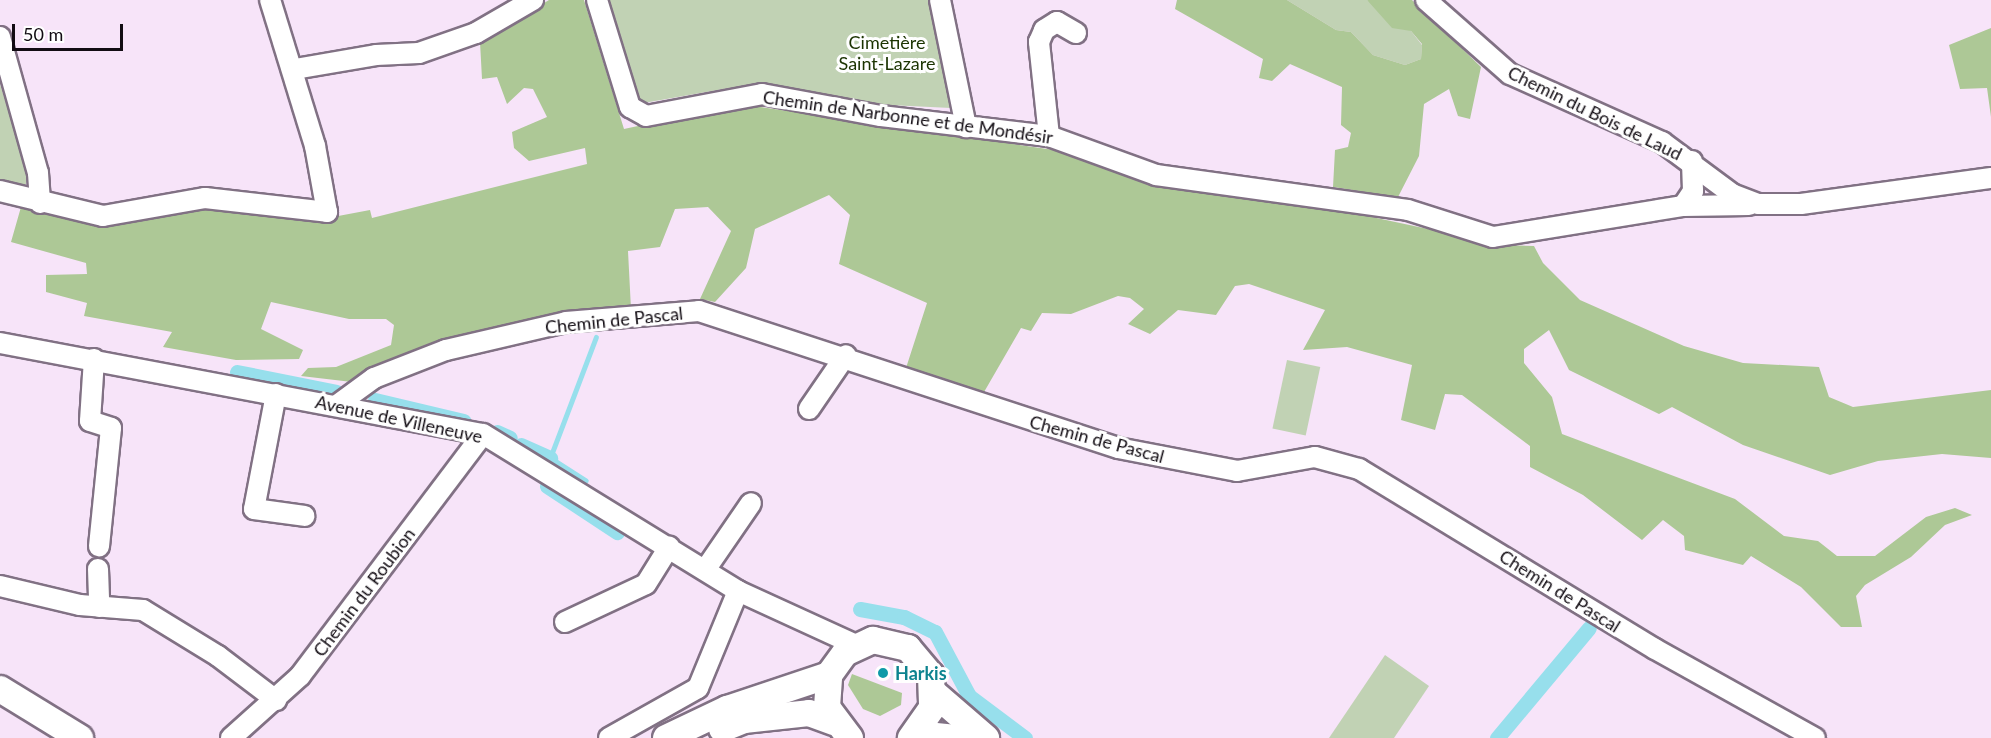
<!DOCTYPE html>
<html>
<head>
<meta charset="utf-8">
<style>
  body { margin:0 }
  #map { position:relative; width:1991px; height:738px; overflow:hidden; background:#f7e4f9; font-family:Lato,sans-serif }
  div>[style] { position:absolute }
  .green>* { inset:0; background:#c1d2b4; transform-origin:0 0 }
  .forest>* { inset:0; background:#adc896 }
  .stream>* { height:4.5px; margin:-2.25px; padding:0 2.25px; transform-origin:2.25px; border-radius:2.25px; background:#97dfec }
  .canal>* { height:15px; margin:-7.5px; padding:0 7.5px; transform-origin:7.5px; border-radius:7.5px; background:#97dfec }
  .roads { filter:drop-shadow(2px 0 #817184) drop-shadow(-2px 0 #817184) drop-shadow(0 2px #817184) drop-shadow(0 -2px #817184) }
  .minor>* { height:20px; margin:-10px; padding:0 10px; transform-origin:10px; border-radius:10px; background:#fff }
  .major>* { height:26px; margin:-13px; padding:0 13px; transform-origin:13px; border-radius:13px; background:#fff }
  .dots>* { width:16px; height:16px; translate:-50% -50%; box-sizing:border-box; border:3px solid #fff; border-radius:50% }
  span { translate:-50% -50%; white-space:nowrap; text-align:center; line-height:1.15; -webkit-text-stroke:6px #fff; paint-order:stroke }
  .park-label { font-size:18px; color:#1b3300 }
  .street-label { font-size:18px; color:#120c13 }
  .culture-label { font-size:18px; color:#0d838f; font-weight:700 }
  .left { translate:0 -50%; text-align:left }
  .scale { position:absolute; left:12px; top:24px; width:111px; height:27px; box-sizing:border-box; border:3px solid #120c13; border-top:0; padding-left:8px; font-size:18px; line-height:21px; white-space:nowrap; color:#120c13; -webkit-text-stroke:4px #fff; paint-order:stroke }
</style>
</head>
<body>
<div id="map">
  <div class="green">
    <i style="clip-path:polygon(607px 0,932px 0,951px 108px,868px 104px,785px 88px,735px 87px,638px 104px)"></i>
    <i style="clip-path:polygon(1287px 0,1367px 0,1411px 31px,1422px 45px,1421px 59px,1405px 65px,1373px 55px,1351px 32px,1336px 30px)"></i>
    <i style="clip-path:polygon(0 84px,27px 170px,26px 184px,20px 189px,0 185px)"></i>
    <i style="left:1287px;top:360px;width:34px;height:70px;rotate:12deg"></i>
    <i style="clip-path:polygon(1385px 655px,1429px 686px,1394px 738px,1329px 738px)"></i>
  </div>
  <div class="forest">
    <i style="clip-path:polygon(549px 0,584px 0,624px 129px,740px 104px,1068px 152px,1503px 245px,1534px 246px,1543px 263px,1580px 300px,1684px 346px,1743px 363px,1819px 367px,1829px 397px,1853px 407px,1991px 390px,1991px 458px,1942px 454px,1878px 461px,1830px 475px,1743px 445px,1672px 407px,1659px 414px,1569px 370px,1549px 330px,1524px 349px,1524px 363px,1552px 397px,1562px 434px,1735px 499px,1784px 536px,1818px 541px,1837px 556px,1875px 556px,1926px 517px,1955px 508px,1972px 515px,1945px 525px,1911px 557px,1865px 585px,1856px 596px,1862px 627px,1841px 627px,1801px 587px,1751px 556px,1743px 565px,1685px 550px,1684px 536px,1663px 520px,1642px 540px,1583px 495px,1530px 467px,1530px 446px,1462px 395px,1445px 394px,1435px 430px,1401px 420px,1412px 365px,1347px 347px,1303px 350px,1325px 310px,1249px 284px,1235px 286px,1216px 315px,1178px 310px,1150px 334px,1128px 324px,1144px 309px,1130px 298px,1118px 296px,1071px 314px,1042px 313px,1031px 331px,1021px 328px,980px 399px,906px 368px,927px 303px,839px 264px,850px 215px,829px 195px,755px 229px,746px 268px,715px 302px,700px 299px,731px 231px,708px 207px,675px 209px,660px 247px,628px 251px,631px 309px,352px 382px,301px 376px,308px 368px,336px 367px,391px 345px,394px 325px,386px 319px,349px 319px,271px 302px,261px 329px,303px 350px,299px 359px,236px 360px,163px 347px,172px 332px,84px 316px,87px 303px,46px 292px,46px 275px,87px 274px,86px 263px,11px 242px,21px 207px,97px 222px,206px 206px,317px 220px,370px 210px,372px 218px,587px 164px,585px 148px,529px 161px,514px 148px,512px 132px,547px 117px,533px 89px,524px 88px,507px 104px,497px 77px,482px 79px,480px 42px)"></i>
    <i style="clip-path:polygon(1177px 0,1287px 0,1336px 30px,1351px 32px,1373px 55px,1405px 65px,1421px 59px,1422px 44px,1411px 31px,1392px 28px,1367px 0,1412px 0,1481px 67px,1470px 119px,1458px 116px,1449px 89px,1424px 104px,1419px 156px,1398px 197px,1333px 187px,1335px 150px,1348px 147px,1351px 133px,1341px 125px,1342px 87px,1290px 64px,1272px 81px,1259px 78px,1263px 59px,1175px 9px)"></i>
    <i style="clip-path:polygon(1991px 28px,1991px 117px,1987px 88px,1960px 89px,1949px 45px)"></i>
    <i style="clip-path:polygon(852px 674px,902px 693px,901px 705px,880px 716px,863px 709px,848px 685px)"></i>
  </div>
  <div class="stream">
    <i style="left:586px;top:481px;width:43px;rotate:-147.4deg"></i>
    <i style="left:550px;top:458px;width:129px;rotate:-69.2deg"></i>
  </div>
  <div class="canal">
    <i style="left:237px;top:372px;width:101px;rotate:11.4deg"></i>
    <i style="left:375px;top:400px;width:91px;rotate:13.3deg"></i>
    <i style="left:497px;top:432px;width:14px;rotate:25deg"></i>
    <i style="left:521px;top:445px;width:32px;rotate:24deg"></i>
    <i style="left:547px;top:486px;width:84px;rotate:33.3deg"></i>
    <i style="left:860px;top:609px;width:45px;rotate:10.3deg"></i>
    <i style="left:904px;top:617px;width:34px;rotate:26deg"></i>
    <i style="left:935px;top:632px;width:72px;rotate:62deg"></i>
    <i style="left:969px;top:696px;width:70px;rotate:36.9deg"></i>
    <i style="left:1497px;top:738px;width:143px;rotate:-50.1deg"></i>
  </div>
  <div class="roads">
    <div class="minor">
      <i style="left:597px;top:0;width:112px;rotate:72.9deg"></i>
      <i style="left:630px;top:107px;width:18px;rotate:29deg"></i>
      <i style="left:646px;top:116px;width:118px;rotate:-10.7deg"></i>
      <i style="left:762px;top:94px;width:121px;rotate:10.5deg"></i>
      <i style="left:881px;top:116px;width:169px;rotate:6.8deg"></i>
      <i style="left:1049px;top:136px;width:114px;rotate:20deg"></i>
      <i style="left:1156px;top:175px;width:254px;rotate:7.9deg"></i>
      <i style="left:1408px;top:210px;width:89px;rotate:17.6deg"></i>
      <i style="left:1493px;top:237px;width:193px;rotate:-9.3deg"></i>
      <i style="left:1683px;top:206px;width:18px;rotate:-56deg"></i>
      <i style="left:1693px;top:191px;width:30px;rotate:-92deg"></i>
      <i style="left:940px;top:0;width:130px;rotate:78.4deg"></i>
      <i style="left:1426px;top:0;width:112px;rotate:41.4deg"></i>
      <i style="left:1510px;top:74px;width:167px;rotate:24.1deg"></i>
      <i style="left:1662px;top:142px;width:87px;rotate:36.6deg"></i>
      <i style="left:1732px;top:194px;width:28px;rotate:21deg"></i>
      <i style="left:1758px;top:204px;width:43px"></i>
      <i style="left:1801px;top:204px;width:192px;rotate:-7.8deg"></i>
      <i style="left:0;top:37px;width:141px;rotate:74.4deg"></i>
      <i style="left:38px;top:173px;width:30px;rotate:86deg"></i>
      <i style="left:295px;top:69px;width:82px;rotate:-9.8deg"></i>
      <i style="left:376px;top:55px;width:43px;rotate:-2.7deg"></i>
      <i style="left:419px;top:53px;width:60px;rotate:-19.3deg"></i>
      <i style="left:476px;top:33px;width:66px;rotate:-30.1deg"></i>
      <i style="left:1049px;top:136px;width:95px;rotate:-96.1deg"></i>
      <i style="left:1039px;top:42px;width:13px;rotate:-67deg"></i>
      <i style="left:1044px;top:30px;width:15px;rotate:-32deg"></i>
      <i style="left:1057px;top:22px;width:22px;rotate:30deg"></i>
      <i style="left:0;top:191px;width:106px;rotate:13.6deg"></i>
      <i style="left:103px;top:216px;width:104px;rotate:-10deg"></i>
      <i style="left:205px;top:198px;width:123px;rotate:6.5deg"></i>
      <i style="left:327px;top:212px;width:67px;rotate:-100.3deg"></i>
      <i style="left:315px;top:146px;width:153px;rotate:-107.1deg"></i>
      <i style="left:1683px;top:206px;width:66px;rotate:-0.9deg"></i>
      <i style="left:0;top:343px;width:491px;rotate:10.7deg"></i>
      <i style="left:483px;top:434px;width:299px;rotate:31.6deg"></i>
      <i style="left:738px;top:591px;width:130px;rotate:24.6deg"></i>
      <i style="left:94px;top:359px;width:62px;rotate:93.7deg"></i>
      <i style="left:90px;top:421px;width:22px;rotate:18deg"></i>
      <i style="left:111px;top:428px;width:119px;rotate:95.8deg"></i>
      <i style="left:276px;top:394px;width:117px;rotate:100.8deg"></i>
      <i style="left:254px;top:509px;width:51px;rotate:7.8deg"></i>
      <i style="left:337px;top:405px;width:46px;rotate:-36.1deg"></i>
      <i style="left:374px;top:378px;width:77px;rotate:-21.3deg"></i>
      <i style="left:446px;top:350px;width:123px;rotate:-13.1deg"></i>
      <i style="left:566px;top:322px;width:133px;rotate:-4.7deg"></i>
      <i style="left:699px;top:311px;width:441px;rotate:18.1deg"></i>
      <i style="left:1118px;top:448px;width:121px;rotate:10.9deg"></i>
      <i style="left:1237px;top:471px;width:79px;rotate:-10.2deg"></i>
      <i style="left:1315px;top:457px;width:46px;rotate:15.3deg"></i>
      <i style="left:1359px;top:469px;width:346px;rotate:31.3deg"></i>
      <i style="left:1655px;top:649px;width:183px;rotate:29.1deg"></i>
      <i style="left:809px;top:409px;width:65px;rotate:-55.6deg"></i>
      <i style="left:98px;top:569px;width:38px;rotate:88deg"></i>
      <i style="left:705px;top:570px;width:81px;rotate:-55.5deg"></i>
      <i style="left:0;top:586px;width:82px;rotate:13.4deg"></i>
      <i style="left:80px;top:605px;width:63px;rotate:4.5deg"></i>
      <i style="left:143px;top:610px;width:88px;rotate:31.5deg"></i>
      <i style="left:218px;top:656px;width:73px;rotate:37.2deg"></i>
      <i style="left:565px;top:622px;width:89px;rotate:-25.1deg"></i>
      <i style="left:646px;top:584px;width:44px;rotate:-58.1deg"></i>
      <i style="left:231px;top:738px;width:93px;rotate:-41.9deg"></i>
      <i style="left:300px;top:676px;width:303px;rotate:-52.9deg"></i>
      <i style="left:609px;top:738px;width:102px;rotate:-29.3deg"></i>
      <i style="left:698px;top:688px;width:105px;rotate:-67.6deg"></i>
    </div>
    <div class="major">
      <i style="left:0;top:689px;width:94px;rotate:31.5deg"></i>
      <i style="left:934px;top:693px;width:69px;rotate:40.9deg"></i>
      <i style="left:722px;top:729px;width:24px;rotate:-22deg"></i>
      <i style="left:744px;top:720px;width:65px;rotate:-6.1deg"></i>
      <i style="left:809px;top:713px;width:27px;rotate:20deg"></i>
      <i style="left:916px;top:734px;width:40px;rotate:5.7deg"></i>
      <i style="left:666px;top:738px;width:68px;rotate:-25.4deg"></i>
      <i style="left:727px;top:709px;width:108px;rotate:-18.4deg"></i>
      <i style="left:850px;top:738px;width:39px;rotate:-127deg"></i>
      <i style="left:827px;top:707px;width:32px;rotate:-86deg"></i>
      <i style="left:829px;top:675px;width:27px;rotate:-54deg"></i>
      <i style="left:845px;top:653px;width:31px;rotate:-25deg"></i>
      <i style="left:873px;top:640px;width:36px;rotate:13deg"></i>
      <i style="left:908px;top:648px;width:35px;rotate:50deg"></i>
      <i style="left:931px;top:675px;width:33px;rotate:88deg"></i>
      <i style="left:932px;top:708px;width:37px;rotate:125deg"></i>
    </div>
  </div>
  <div class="dots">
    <i style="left:883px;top:673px;background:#0f9aa8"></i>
  </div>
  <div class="park-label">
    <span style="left:887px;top:53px">Cimetière<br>Saint-Lazare</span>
  </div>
  <div class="street-label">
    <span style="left:1595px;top:113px;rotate:26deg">Chemin du Bois de Laud</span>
    <span style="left:908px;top:117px;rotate:8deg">Chemin de Narbonne et de Mondésir</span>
    <span style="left:614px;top:320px;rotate:-6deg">Chemin de Pascal</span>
    <span style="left:399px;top:419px;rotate:12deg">Avenue de Villeneuve</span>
    <span style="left:1097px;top:439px;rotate:15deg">Chemin de Pascal</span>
    <span style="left:1560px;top:591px;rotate:32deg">Chemin de Pascal</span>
    <span style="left:364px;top:592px;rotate:-53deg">Chemin du Roubion</span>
  </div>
  <div class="culture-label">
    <span class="left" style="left:895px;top:673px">Harkis</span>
  </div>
  <div class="scale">50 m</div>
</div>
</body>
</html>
